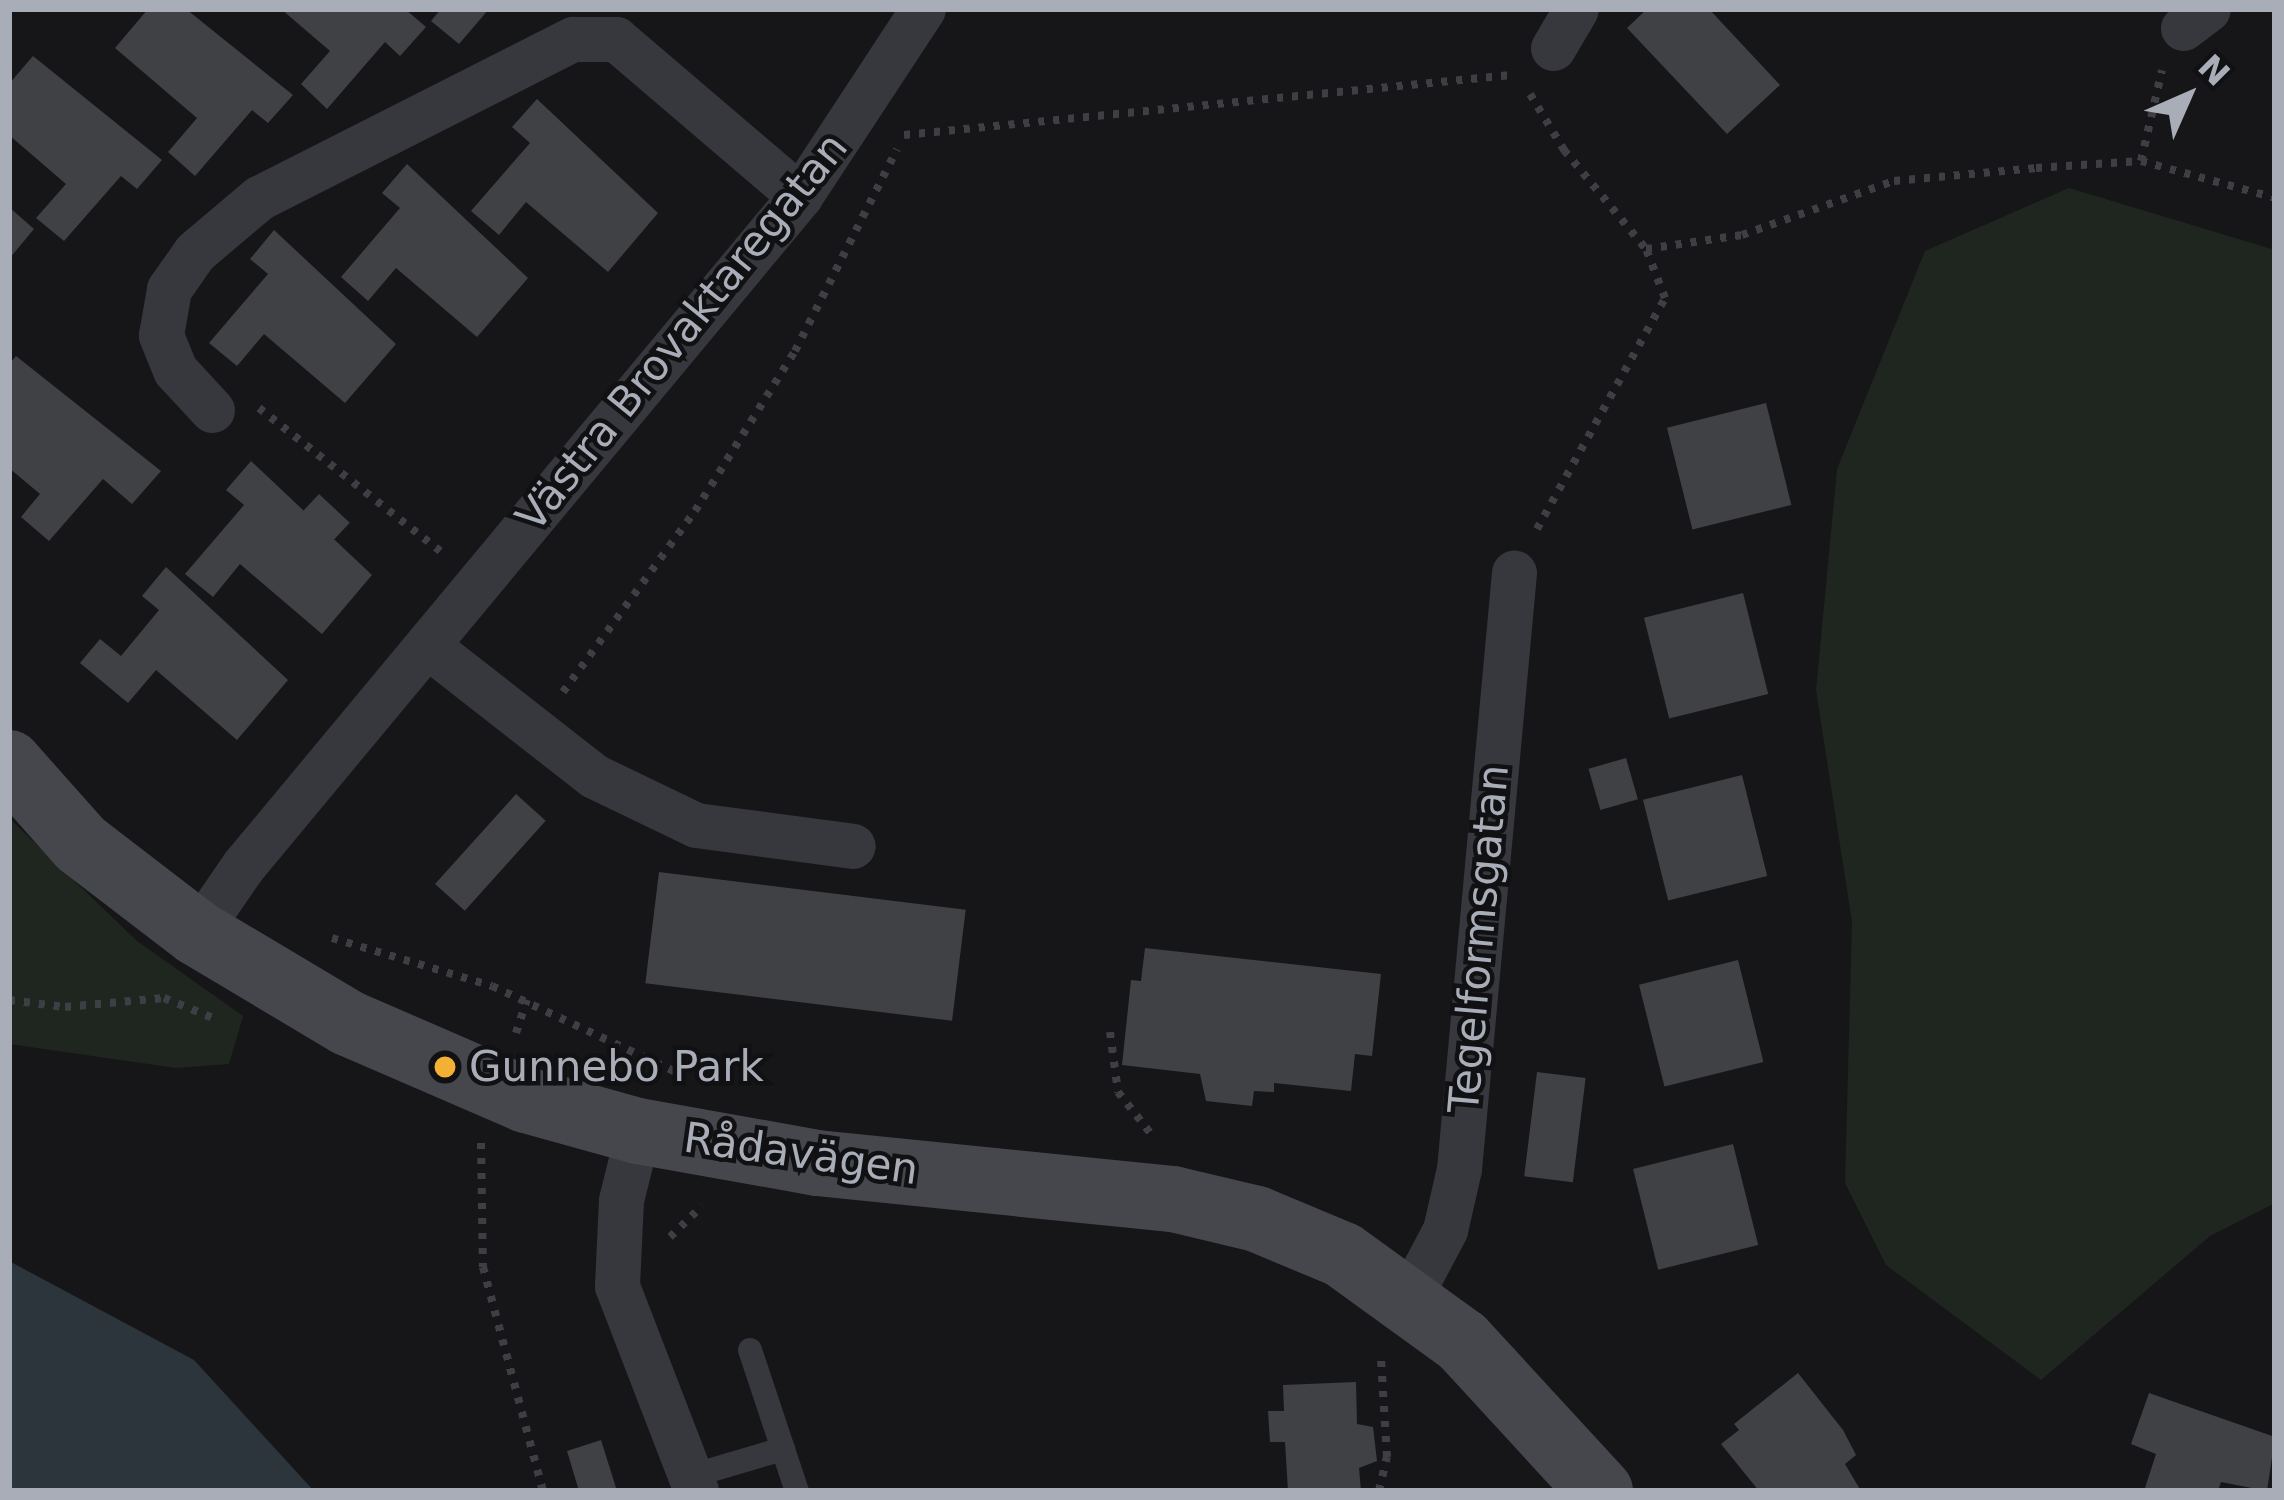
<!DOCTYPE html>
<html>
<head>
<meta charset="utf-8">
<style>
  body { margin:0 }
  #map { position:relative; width:2284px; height:1500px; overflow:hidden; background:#161618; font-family:"DejaVu Sans",sans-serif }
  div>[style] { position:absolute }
  .green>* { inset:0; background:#1e261f }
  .water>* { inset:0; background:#2c353c }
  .building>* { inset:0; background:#404145; transform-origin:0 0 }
  .path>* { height:8px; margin-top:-4px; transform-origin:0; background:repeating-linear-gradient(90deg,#3d3f44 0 6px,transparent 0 15px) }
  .lane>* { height:24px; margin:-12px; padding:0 12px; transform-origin:12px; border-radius:12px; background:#37383d }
  .street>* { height:45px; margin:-22.5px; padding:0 22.5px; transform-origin:22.5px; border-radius:22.5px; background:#37383d }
  .secondary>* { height:66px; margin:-33px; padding:0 33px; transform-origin:33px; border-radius:33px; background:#45474d }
  .dots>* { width:33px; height:33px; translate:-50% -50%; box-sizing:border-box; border:6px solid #111113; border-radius:50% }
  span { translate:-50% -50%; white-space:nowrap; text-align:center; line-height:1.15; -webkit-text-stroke:9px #111113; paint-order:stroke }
  .street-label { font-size:42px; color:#a8adb8 }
  .poi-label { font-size:42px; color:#a8adb8 }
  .left { translate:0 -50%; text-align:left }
  .frame { position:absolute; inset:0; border:12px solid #a8adb8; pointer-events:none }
  .north { position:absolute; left:2128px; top:36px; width:120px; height:120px; -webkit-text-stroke:9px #111113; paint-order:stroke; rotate:45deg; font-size:33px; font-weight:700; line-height:48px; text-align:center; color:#a8adb8 }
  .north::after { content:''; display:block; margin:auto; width:42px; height:54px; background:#a8adb8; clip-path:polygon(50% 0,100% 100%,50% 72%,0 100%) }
</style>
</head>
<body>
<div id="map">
  <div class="green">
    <i style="clip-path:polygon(2069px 188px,2275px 250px,2275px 1203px,2210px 1236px,2041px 1380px,1886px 1265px,1845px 1183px,1852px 922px,1816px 690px,1837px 469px,1925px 251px)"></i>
    <i style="clip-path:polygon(9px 818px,137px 941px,243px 1016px,229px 1064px,176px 1068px,9px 1044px)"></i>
  </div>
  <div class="water">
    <i style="clip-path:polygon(9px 1261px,194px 1360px,314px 1491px,9px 1491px)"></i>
  </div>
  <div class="building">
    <i style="clip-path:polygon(148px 9px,186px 9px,293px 95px,268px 123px,252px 110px,195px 176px,168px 152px,197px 118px,115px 48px)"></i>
    <i style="clip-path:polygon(281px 9px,405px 9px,426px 27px,400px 56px,385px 42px,327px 109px,301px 84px,330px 51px)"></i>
    <i style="clip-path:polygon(441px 9px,489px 9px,459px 44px,431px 21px)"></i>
    <i style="clip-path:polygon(1647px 9px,1709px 9px,1780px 85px,1727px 134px,1627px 28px)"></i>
    <i style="clip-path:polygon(33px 56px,162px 160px,137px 189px,121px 176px,64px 241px,36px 218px,66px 184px,9px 135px,9px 84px)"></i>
    <i style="clip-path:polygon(537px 99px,658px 213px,608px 272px,526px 202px,499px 235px,471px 211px,530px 143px,512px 127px)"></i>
    <i style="clip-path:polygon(407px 164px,528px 278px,477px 337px,396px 268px,368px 301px,341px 277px,400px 208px,382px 193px)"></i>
    <i style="clip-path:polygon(9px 207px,34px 229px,9px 259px)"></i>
    <i style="clip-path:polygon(274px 230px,396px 344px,345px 403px,264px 334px,237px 366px,209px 343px,268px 274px,250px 259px)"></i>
    <i style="clip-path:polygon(16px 356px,161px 471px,132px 504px,103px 479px,49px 541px,21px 517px,40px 494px,9px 468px,9px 364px)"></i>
    <i style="left:1766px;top:403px;width:105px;height:102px;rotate:76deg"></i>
    <i style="clip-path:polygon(251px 461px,372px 575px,322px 634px,240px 564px,213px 597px,185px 574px,244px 505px,226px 490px)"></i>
    <i style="left:319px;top:494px;width:42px;height:24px;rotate:43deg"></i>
    <i style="clip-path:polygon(166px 567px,288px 680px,237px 740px,156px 670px,128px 703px,80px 663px,100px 639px,121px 656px,159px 610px,142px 596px)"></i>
    <i style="left:1743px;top:593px;width:104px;height:102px;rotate:76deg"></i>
    <i style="left:1626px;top:758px;width:43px;height:39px;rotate:74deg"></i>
    <i style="left:1742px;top:775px;width:104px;height:102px;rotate:76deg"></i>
    <i style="left:516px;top:794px;width:40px;height:121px;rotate:42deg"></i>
    <i style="left:659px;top:872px;width:309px;height:112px;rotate:7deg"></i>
    <i style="clip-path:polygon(1145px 948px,1381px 974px,1372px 1056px,1355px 1054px,1351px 1091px,1274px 1083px,1274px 1092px,1254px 1091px,1252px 1106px,1206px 1101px,1200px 1074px,1122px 1065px,1131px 980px,1141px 981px)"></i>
    <i style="left:1738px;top:960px;width:105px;height:102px;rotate:76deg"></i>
    <i style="left:1537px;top:1072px;width:49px;height:105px;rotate:7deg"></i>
    <i style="left:1733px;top:1144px;width:104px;height:103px;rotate:76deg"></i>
    <i style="clip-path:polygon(1798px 1373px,1843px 1430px,1856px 1455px,1845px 1464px,1861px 1491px,1759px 1491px,1721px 1444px,1739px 1430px,1734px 1424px)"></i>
    <i style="clip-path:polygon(1356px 1382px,1357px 1424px,1373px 1427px,1377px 1461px,1359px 1468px,1361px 1491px,1288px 1491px,1285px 1442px,1270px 1442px,1268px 1411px,1284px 1411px,1283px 1385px)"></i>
    <i style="clip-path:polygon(2149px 1393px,2275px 1437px,2267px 1491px,2221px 1482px,2218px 1491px,2144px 1491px,2156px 1454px,2131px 1444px)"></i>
    <i style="clip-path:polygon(601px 1440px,617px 1491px,579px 1491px,567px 1451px)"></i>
  </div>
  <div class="path">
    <i style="left:1530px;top:94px;width:66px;rotate:58.7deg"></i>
    <i style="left:1564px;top:150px;width:129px;rotate:50.4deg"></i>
    <i style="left:1646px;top:249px;width:97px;rotate:-8.3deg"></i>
    <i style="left:1742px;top:235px;width:161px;rotate:-19.6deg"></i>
    <i style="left:1894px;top:181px;width:143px;rotate:-5.2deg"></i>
    <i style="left:2036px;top:168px;width:105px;rotate:-3.8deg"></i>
    <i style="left:2141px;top:161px;width:139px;rotate:15.4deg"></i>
    <i style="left:904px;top:135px;width:610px;rotate:-5.65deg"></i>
    <i style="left:2141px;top:161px;width:93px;rotate:-77deg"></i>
    <i style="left:259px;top:408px;width:231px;rotate:38.3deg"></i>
    <i style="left:1537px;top:529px;width:264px;rotate:-61deg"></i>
    <i style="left:1665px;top:298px;width:53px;rotate:-111.2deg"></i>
    <i style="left:563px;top:692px;width:224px;rotate:-53.9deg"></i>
    <i style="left:695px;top:511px;width:189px;rotate:-58deg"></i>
    <i style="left:795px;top:351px;width:226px;rotate:-63.2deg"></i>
    <i style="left:332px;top:938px;width:167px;rotate:16.7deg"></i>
    <i style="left:492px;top:986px;width:208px;rotate:25.1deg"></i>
    <i style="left:9px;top:1000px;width:56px;rotate:7.1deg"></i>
    <i style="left:65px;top:1007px;width:99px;rotate:-5.2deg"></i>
    <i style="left:164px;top:998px;width:53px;rotate:22.2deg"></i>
    <i style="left:1110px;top:1032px;width:61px;rotate:82.4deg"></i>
    <i style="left:1118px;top:1092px;width:53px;rotate:51.8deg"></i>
    <i style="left:516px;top:1033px;width:35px;rotate:-72deg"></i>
    <i style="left:481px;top:1143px;width:124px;rotate:89.1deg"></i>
    <i style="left:483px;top:1267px;width:232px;rotate:75deg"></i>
    <i style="left:670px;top:1237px;width:45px;rotate:-44.1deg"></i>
    <i style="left:1379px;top:1491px;width:35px;rotate:-77deg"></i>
    <i style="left:1387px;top:1457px;width:99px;rotate:-93.5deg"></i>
  </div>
  <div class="lane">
    <i style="left:750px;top:1350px;width:149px;rotate:71.6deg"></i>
    <i style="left:691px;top:1476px;width:96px;rotate:-16.4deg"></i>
  </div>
  <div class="street">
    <i style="left:2183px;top:28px;width:31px;rotate:-37deg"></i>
    <i style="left:1553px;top:48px;width:45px;rotate:-59.5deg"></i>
    <i style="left:212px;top:410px;width:54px;rotate:-132.8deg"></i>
    <i style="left:175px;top:370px;width:38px;rotate:-112deg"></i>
    <i style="left:161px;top:335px;width:47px;rotate:-80.1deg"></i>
    <i style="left:169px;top:289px;width:45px;rotate:-54.9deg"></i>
    <i style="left:195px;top:252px;width:84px;rotate:-40.2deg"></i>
    <i style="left:259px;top:198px;width:352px;rotate:-26.9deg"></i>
    <i style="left:573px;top:39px;width:43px"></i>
    <i style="left:616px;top:39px;width:242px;rotate:40.5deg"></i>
    <i style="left:429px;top:647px;width:209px;rotate:38deg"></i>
    <i style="left:594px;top:776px;width:113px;rotate:25.7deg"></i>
    <i style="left:696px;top:825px;width:158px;rotate:7.6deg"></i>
    <i style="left:197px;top:933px;width:81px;rotate:-55.5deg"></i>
    <i style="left:243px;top:866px;width:871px;rotate:-50.26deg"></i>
    <i style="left:800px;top:196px;width:224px;rotate:-56.7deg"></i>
    <i style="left:638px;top:1131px;width:71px;rotate:103.8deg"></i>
    <i style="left:621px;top:1200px;width:86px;rotate:92.7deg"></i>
    <i style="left:617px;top:1286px;width:220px;rotate:68.9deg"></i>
    <i style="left:1410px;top:1296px;width:75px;rotate:-62.1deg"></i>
    <i style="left:1445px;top:1230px;width:63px;rotate:-77.1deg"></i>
    <i style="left:1459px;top:1169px;width:599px;rotate:-84.73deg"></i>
  </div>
  <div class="secondary">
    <i style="left:9px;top:763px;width:108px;rotate:48.4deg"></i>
    <i style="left:81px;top:844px;width:146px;rotate:37.5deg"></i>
    <i style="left:197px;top:933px;width:176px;rotate:30.8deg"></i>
    <i style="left:348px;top:1023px;width:194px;rotate:23.4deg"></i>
    <i style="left:526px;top:1100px;width:116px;rotate:15.5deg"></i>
    <i style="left:638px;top:1131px;width:182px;rotate:10.1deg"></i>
    <i style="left:817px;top:1163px;width:358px;rotate:5.8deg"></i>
    <i style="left:1173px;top:1199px;width:86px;rotate:13.4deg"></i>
    <i style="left:1257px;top:1219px;width:93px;rotate:22.7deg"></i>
    <i style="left:1343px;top:1255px;width:147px;rotate:35.9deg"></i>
    <i style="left:1462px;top:1341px;width:204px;rotate:47.4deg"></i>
  </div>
  <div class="dots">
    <i style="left:445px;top:1067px;background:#f2b134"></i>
  </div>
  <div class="street-label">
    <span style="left:682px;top:332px;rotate:-51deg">Västra Brovaktaregatan</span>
    <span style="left:1479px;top:939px;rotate:-85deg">Tegelformsgatan</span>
    <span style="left:801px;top:1154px;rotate:8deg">Rådavägen</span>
  </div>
  <div class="poi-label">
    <span class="left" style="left:469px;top:1067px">Gunnebo Park</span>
  </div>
  <div class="frame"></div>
  <div class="north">N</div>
</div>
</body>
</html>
